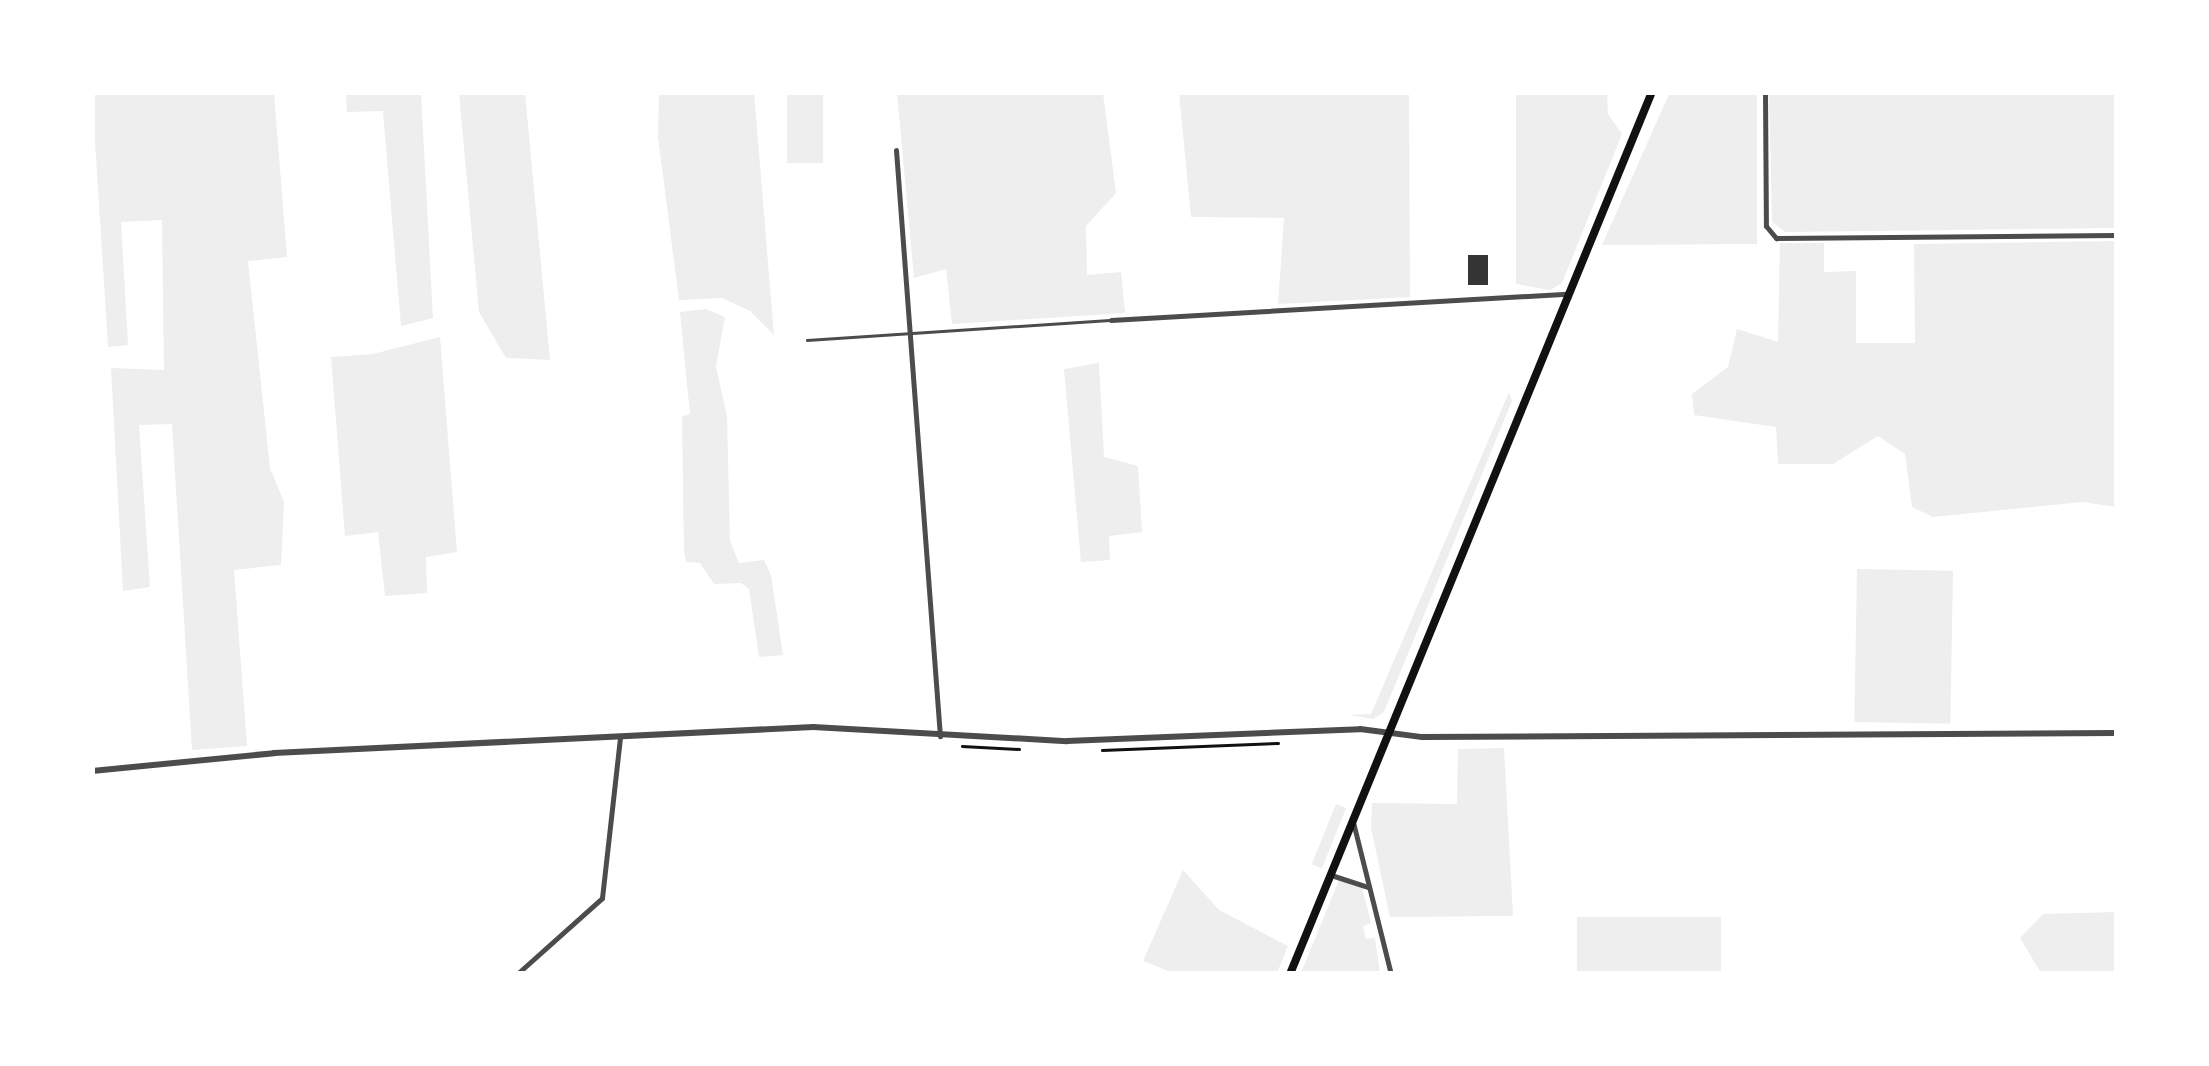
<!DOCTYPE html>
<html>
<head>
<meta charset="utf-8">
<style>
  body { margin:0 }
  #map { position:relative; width:2209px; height:1066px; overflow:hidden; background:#fff; font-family:Mulish,sans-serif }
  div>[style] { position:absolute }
  .green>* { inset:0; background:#eee; transform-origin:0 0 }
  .building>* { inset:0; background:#353535; transform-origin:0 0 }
  .path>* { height:2.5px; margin:-1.25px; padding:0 1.25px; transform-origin:1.25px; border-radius:1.25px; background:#111 }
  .service>* { height:2.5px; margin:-1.25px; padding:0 1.25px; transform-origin:1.25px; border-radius:1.25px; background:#4c4c4c }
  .minor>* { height:5px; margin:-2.5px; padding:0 2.5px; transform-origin:2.5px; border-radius:2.5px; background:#4c4c4c }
  .tertiary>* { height:6px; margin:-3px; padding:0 3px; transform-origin:3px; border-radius:3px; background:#4c4c4c }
  .secondary>* { height:8px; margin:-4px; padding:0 4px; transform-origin:4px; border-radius:4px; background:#111 }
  span { translate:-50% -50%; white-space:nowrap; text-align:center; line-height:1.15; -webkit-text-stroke:9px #fff; paint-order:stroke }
  .frame { position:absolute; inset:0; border:95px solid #fff; pointer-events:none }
</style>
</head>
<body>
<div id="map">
  <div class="green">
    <i style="clip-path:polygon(1670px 92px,1757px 93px,1757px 244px,1602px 245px)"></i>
    <i style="clip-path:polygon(92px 93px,274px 93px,287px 257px,248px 261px,270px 468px,284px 502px,281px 565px,234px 570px,247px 746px,192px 750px,172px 424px,139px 425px,150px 587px,123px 591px,111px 368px,164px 370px,162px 220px,121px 222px,128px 345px,108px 347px)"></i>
    <i style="clip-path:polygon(346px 93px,421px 93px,433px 318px,401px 326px,383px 111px,347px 112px)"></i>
    <i style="clip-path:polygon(459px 93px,525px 93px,550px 360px,506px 358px,479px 312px)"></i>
    <i style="clip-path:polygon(659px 93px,754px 93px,774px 335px,750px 311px,722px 298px,679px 300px,658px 137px)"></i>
    <i style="left:787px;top:93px;width:36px;height:70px"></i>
    <i style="clip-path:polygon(897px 93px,1103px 93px,1116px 193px,1086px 226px,1087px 275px,1121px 272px,1125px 313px,952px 324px,946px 269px,914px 278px)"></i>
    <i style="clip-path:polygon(1179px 93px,1409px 93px,1410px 297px,1278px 304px,1284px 218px,1191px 217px)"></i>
    <i style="clip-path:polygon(1516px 93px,1607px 93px,1608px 114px,1622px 134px,1562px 283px,1550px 290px,1516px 284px)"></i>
    <i style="clip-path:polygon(1769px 93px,2116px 93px,2116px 228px,1785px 232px,1772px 222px)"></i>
    <i style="clip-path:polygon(2116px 241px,2116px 507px,2083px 502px,1933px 517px,1912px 507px,1905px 454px,1878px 436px,1833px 464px,1778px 464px,1776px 427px,1694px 415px,1692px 394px,1728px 367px,1737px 329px,1778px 342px,1780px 243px,1824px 243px,1824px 272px,1856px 271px,1856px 343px,1915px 343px,1914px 244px)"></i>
    <i style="clip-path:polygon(706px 309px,725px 317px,716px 366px,727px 417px,730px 541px,739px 563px,764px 560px,771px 575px,783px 655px,759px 657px,749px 589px,741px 583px,714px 584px,700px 563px,686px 562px,684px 551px,682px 417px,690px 414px,680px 312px)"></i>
    <i style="clip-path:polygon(440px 337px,457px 552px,426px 557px,427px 593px,385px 596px,378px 532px,345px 536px,331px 357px,373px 354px)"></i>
    <i style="clip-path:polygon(1099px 363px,1104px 457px,1138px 466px,1142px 532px,1109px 536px,1110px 560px,1081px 562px,1064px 369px)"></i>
    <i style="clip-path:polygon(1509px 392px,1512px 401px,1384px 712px,1373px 719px,1350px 715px,1371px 714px)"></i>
    <i style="left:1857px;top:569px;width:96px;height:153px;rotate:1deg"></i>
    <i style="clip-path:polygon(1504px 748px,1513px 916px,1390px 917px,1371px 828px,1372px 803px,1457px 804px,1458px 749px)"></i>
    <i style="left:1336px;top:804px;width:11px;height:65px;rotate:22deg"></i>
    <i style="clip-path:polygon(1183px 870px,1219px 910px,1288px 946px,1277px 973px,1173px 973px,1143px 961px)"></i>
    <i style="clip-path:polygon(1339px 880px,1362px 887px,1371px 923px,1363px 926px,1366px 939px,1375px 938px,1380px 973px,1301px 973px)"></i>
    <i style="clip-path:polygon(2116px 912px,2116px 973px,2041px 973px,2020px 938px,2043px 914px)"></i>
    <i style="left:1577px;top:917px;width:144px;height:56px"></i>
  </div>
  <div class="building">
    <i style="left:1468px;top:255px;width:20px;height:30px"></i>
  </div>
  <div class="path">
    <i style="left:962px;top:746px;width:57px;rotate:3deg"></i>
    <i style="left:1102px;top:750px;width:176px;rotate:-2.3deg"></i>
  </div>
  <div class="service">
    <i style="left:807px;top:340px;width:303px;rotate:-3.8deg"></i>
  </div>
  <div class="minor">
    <i style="left:1765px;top:92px;width:134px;rotate:89.6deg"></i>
    <i style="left:1766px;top:226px;width:16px;rotate:50deg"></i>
    <i style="left:1776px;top:238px;width:340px;rotate:-0.5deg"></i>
    <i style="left:896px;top:150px;width:588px;rotate:85.71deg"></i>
    <i style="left:1111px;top:320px;width:457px;rotate:-3.3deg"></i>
    <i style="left:1353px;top:822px;width:157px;rotate:76deg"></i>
    <i style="left:1331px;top:875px;width:40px;rotate:18deg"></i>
    <i style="left:517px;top:974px;width:114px;rotate:-41.8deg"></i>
    <i style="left:602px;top:898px;width:162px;rotate:-83.6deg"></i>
  </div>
  <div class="tertiary">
    <i style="left:92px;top:771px;width:183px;rotate:-5.6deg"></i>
    <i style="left:274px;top:753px;width:540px;rotate:-2.76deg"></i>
    <i style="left:813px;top:727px;width:254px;rotate:3.2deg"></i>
    <i style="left:1067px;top:741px;width:293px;rotate:-2.3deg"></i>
    <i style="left:1360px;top:729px;width:63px;rotate:7.4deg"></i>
    <i style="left:1422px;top:737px;width:694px;rotate:-0.33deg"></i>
  </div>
  <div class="secondary">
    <i style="left:1290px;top:974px;width:953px;rotate:-67.69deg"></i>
  </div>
  <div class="frame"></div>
</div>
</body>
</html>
